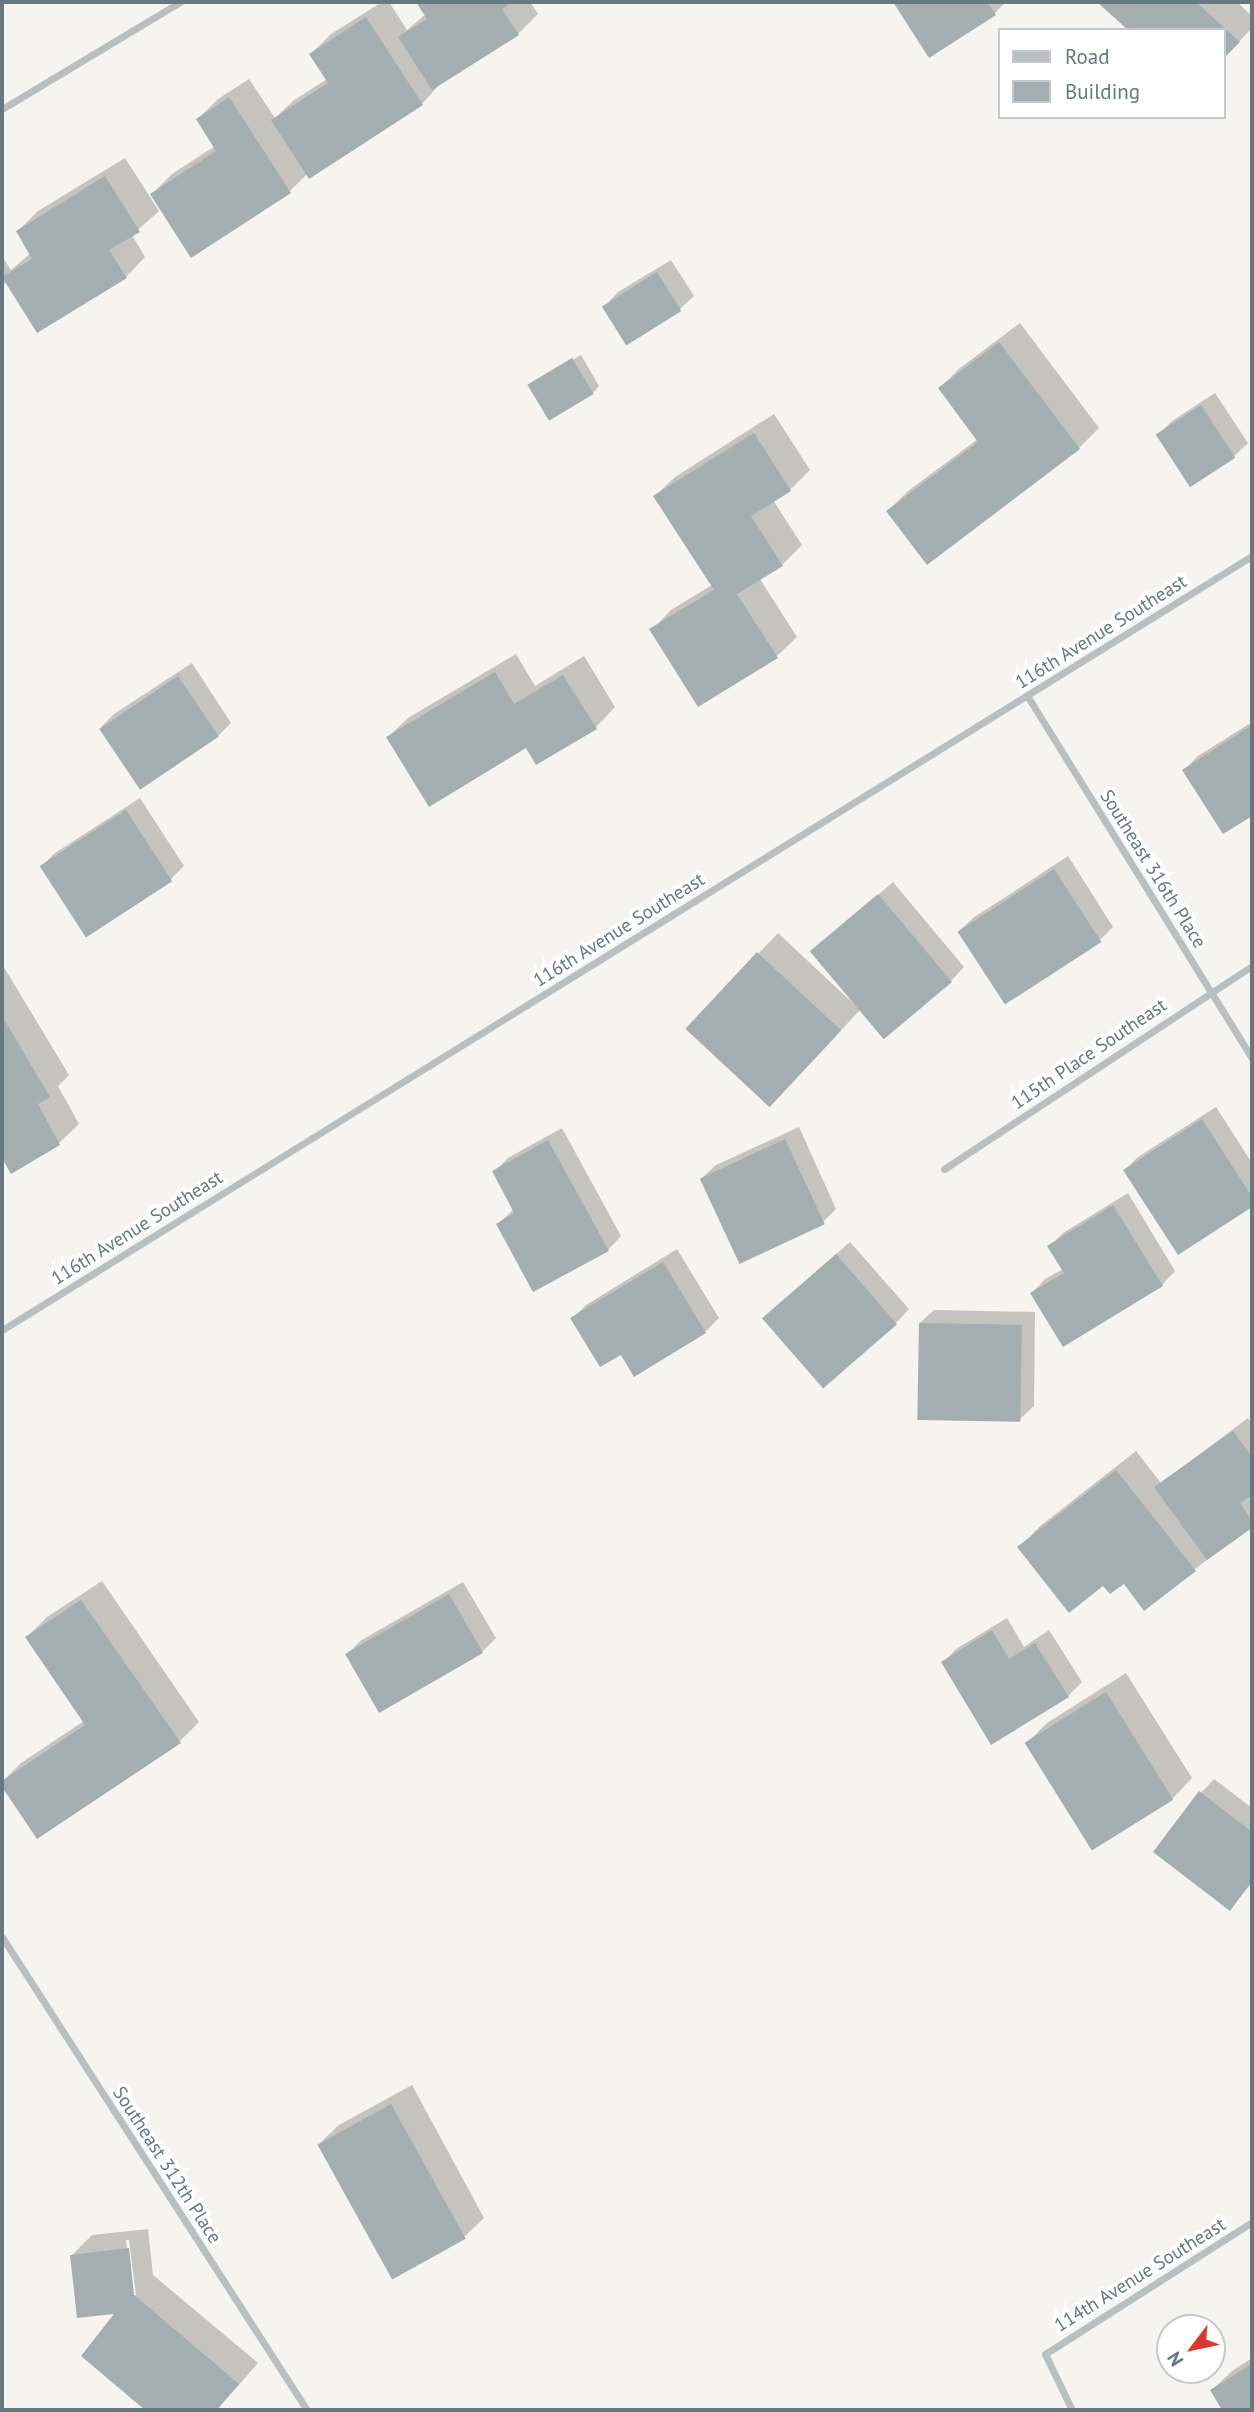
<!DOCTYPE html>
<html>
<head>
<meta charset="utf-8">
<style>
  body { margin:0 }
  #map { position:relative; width:1254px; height:2412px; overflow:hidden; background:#f5f4f1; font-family:"PT Sans",sans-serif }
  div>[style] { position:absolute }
  .shadow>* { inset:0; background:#0003 }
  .building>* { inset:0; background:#a4adb0; transform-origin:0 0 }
  .minor>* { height:7px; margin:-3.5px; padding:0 3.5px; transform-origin:3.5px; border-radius:3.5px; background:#b9bfc1 }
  span { translate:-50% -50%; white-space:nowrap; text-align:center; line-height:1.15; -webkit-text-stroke:7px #fff; paint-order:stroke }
  .street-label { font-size:19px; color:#667980 }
  .frame { position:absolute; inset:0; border:4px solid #667980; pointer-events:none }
  .legend { position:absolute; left:998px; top:28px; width:228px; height:91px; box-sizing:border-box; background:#fff; border:2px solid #c2c9cc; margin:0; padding:9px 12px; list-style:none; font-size:21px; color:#667980 }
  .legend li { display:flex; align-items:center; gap:14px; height:35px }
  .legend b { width:35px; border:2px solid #c2c9cc }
  .north { position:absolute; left:1156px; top:2314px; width:70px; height:70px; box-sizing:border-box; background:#fff; border:2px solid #c2c9cc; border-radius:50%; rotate:238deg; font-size:19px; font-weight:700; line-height:28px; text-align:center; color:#667980 }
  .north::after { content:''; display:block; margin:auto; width:24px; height:32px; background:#d63a31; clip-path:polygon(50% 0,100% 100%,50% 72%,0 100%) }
</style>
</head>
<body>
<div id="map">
  <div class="shadow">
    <i style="clip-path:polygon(382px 2px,389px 2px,407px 30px,426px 14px,418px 2px,530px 2px,538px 14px,518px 34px,441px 83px,422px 104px,308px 173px,290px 191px,191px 255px,152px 194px,172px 174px,215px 146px,198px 119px,218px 99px,249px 79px,275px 118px,293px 101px,327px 79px,311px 54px,331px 34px)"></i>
    <i style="clip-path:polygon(896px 2px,1006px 2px,994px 14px,929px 56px)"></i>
    <i style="clip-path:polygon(1100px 2px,1237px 2px,1252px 16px,1252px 28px,1224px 57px,1224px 30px,1131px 30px)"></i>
    <i style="clip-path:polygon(125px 158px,159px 211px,132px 235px,145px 257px,126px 277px,7px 281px,2px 286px,2px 256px,11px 270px,31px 253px,18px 231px,38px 211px)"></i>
    <i style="clip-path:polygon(671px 260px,694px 296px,680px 309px,627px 342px,605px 306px,618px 292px)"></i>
    <i style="clip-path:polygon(1020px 323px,1099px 428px,1079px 448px,927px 562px,888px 511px,908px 491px,978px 439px,940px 388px,960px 368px)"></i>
    <i style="clip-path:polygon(581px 355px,599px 386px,593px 393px,529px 384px)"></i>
    <i style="clip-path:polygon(1215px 393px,1248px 443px,1234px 456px,1191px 484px,1158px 435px,1172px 421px)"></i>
    <i style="clip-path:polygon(774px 414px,810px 470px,790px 490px,773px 500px,802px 545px,782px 565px,760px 579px,797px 637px,777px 656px,652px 630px,671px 610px,712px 585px,655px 496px,675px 477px)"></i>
    <i style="clip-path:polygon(516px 654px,535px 686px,584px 656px,615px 707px,596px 727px,388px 737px,408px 718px)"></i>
    <i style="clip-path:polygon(192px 663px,231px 723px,218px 736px,101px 727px,114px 714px)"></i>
    <i style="clip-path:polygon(1252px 722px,1252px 814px,1224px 832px,1184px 770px,1198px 756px)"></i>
    <i style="clip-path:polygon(140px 798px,184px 866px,171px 879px,42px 866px,55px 853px)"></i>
    <i style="clip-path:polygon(1068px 856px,1113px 927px,1099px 941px,959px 931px,973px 918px)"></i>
    <i style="clip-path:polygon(893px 882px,964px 967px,951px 981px,861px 1009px,789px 1086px,687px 1029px,778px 933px,854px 1004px,813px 951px)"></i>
    <i style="clip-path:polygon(2px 964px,69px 1075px,58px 1086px,79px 1124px,59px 1143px,12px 1171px,2px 1155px)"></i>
    <i style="clip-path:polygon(1216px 1107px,1252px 1163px,1252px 1205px,1178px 1253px,1125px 1170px,1138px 1157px)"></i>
    <i style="clip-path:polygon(799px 1127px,836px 1209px,823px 1222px,702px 1178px,716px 1165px)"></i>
    <i style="clip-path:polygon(562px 1128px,621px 1236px,608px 1250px,498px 1224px,514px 1209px,494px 1172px,508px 1158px)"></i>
    <i style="clip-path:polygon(1128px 1193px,1175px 1271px,1162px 1285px,1032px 1293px,1045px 1279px,1063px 1269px,1049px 1247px,1063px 1233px)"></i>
    <i style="clip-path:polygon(850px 1242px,909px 1309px,896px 1323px,778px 1305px)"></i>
    <i style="clip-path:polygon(677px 1249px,719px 1318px,705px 1332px,635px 1374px,622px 1352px,572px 1319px,586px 1305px)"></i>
    <i style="clip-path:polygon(934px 1310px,1035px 1312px,1034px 1406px,1020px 1419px,920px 1323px)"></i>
    <i style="clip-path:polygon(1248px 1418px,1252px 1425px,1252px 1526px,1195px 1569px,1103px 1584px,1020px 1547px,1039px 1527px,1136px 1451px,1161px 1483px)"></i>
    <i style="clip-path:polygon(102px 1581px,199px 1722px,179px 1742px,37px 1837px,2px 1782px,21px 1763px,84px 1721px,27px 1637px,47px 1617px)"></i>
    <i style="clip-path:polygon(463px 1582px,496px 1638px,482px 1652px,347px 1655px,360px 1641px)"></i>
    <i style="clip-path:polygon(1007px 1618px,1024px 1647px,1049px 1630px,1082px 1682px,1068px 1696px,992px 1742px,943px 1663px,956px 1649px)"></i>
    <i style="clip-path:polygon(1126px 1673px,1192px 1778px,1173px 1798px,1027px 1743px,1047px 1723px)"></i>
    <i style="clip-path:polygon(1214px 1779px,1252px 1808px,1252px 1883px,1230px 1908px,1201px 1793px)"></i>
    <i style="clip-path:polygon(412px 2085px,484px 2218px,464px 2237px,319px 2144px,339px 2125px)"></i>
    <i style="clip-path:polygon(evenodd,148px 2229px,153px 2275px,258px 2363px,217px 2410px,148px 2410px,84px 2356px,118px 2312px,72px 2255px,92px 2235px,148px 2229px,126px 2240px,129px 2240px,136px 2295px,132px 2295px,126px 2240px)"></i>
    <i style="clip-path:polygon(1252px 2358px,1252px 2410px,1224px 2410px,1212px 2390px,1232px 2371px)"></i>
  </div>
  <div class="building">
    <i style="clip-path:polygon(416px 2px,513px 2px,502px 9px,519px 35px,432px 90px,398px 37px,427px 19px)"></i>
    <i style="clip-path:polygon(893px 2px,987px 2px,996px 15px,929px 58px)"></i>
    <i style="clip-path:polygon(1097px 2px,1196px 2px,1240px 42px,1224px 58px,1224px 30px,1128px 30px)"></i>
    <i style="clip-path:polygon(366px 17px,423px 105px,309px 179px,271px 120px,328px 83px,309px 54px)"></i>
    <i style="clip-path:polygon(229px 97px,291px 193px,191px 258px,150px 194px,216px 151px,196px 119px)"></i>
    <i style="clip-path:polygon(105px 176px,140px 232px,109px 250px,127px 278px,37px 333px,2px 277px,32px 259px,16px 231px)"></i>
    <i style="left:657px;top:272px;width:46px;height:65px;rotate:58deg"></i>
    <i style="clip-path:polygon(999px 342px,1080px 449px,927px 565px,886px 511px,978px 442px,938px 388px)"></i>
    <i style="left:572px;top:358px;width:42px;height:52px;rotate:59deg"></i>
    <i style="left:1201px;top:405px;width:63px;height:54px;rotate:57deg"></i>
    <i style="clip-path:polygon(754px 433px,791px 491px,751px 516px,783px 566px,737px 594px,778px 658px,698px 707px,649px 629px,714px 590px,653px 496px)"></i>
    <i style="clip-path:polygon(495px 672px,514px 704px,563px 675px,597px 729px,536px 765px,526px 748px,429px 807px,386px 737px)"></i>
    <i style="left:178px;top:676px;width:73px;height:95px;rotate:56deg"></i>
    <i style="clip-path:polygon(1252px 725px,1252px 816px,1223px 834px,1182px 770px)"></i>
    <i style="left:126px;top:810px;width:85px;height:103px;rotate:57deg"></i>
    <i style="left:1054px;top:869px;width:87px;height:115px;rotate:57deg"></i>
    <i style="left:878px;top:894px;width:115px;height:89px;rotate:50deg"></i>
    <i style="left:757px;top:952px;width:115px;height:105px;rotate:43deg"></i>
    <i style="clip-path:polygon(2px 1016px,50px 1097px,38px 1104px,60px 1145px,11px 1174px,2px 1158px)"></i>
    <i style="clip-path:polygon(1202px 1119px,1252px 1197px,1252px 1207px,1178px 1255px,1123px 1170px)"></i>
    <i style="left:785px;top:1139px;width:94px;height:94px;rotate:65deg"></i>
    <i style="clip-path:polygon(548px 1140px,609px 1251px,533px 1292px,496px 1224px,514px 1213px,492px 1171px)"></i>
    <i style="clip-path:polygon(1113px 1205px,1163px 1286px,1063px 1347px,1030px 1293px,1064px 1273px,1047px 1246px)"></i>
    <i style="left:836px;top:1254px;width:93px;height:98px;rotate:49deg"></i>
    <i style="clip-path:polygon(663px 1262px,706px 1333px,634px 1377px,621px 1355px,600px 1367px,570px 1318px)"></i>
    <i style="left:919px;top:1323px;width:103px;height:97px;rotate:1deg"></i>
    <i style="clip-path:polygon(1233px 1431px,1252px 1457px,1252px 1495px,1240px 1503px,1252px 1521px,1252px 1528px,1207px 1560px,1154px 1487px)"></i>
    <i style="clip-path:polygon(1116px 1470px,1196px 1571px,1144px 1611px,1124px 1584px,1110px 1594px,1103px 1586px,1069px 1613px,1017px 1547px)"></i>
    <i style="left:449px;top:1594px;width:68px;height:120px;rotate:60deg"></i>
    <i style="clip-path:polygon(81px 1600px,181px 1743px,37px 1839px,2px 1787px,2px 1781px,85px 1725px,25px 1637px)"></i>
    <i style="clip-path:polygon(992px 1630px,1009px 1659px,1035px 1643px,1069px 1697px,991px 1745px,941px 1662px)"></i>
    <i style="left:1106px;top:1692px;width:127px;height:96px;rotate:58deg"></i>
    <i style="clip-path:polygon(1199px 1791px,1252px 1832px,1252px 1881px,1230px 1911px,1153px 1852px)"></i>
    <i style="left:391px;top:2104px;width:154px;height:84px;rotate:61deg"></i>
    <i style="clip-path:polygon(129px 2248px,134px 2295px,239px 2384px,216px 2410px,145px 2410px,81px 2356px,114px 2314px,77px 2318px,70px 2255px)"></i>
    <i style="clip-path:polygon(1252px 2364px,1252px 2410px,1222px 2410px,1210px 2390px)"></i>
  </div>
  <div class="minor">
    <i style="left:2px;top:109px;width:208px;rotate:-31deg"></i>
    <i style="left:1028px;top:697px;width:425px;rotate:58.2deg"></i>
    <i style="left:944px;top:1169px;width:369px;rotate:-33.4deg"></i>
    <i style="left:2px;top:1330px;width:1470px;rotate:-31.77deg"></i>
    <i style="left:2px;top:1937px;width:563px;rotate:57.19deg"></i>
    <i style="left:1072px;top:2410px;width:62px;rotate:-115.7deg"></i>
    <i style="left:1045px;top:2354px;width:246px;rotate:-32.5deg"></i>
  </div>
  <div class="street-label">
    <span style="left:1101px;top:632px;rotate:-32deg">116th Avenue Southeast</span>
    <span style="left:1153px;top:869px;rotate:58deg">Southeast 316th Place</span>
    <span style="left:619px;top:930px;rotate:-32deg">116th Avenue Southeast</span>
    <span style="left:1089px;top:1054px;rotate:-34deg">115th Place Southeast</span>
    <span style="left:137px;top:1228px;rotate:-32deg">116th Avenue Southeast</span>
    <span style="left:167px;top:2165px;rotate:57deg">Southeast 312th Place</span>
    <span style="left:1140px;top:2275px;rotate:-32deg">114th Avenue Southeast</span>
  </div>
  <div class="frame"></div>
  <ul class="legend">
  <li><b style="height:9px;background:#b9bfc1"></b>Road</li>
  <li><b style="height:19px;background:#a4adb0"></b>Building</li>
  </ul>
  <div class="north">N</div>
</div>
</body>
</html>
